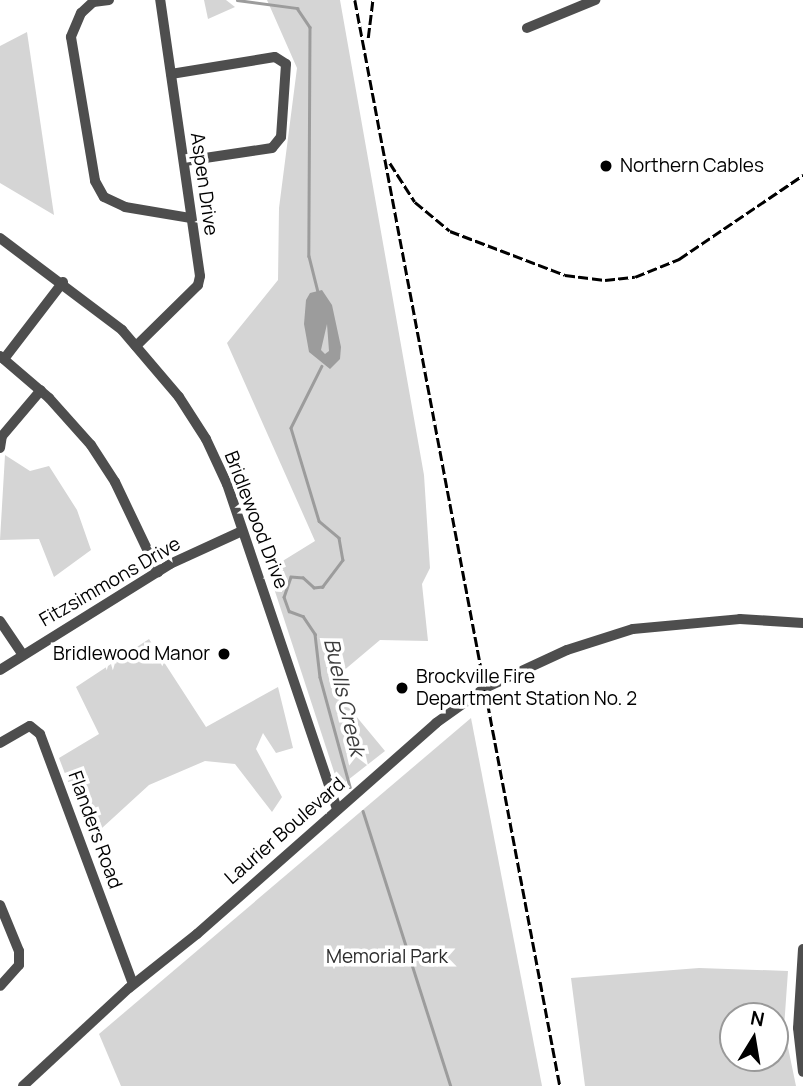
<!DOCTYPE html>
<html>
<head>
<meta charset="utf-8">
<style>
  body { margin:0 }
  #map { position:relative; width:803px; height:1086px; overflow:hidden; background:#fff; font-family:Manrope,sans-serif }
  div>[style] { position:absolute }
  .green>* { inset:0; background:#d5d5d5 }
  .water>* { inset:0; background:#9c9c9c }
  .stream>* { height:2.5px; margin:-1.25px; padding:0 1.25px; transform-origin:1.25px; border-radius:1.25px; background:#9c9c9c }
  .minor>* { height:10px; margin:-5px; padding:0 5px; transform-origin:5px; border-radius:5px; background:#4e4e4e }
  .rail>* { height:2.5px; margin-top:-1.25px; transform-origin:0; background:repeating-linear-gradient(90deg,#000 0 10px,transparent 0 13.5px) }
  .dots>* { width:19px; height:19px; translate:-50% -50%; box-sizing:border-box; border:4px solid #fff; border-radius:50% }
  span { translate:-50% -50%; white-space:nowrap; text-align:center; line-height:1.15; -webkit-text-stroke:7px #fff; paint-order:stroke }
  .poi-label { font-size:19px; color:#000 }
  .left { translate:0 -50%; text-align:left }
  .right { translate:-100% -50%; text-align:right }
  .street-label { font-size:19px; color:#000 }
  .park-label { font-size:19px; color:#2c2c2c }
  .water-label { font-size:21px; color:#3d3d3d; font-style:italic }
  .north { position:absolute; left:719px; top:1002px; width:70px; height:70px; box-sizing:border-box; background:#fff; border:2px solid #999; border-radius:50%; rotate:11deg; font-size:19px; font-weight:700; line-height:28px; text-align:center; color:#000 }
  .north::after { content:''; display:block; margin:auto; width:24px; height:32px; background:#000; clip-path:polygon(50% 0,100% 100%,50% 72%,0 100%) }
</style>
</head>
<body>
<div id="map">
  <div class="green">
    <i style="clip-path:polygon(204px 0,226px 0,235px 7px,208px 19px)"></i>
    <i style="clip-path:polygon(267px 0,340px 0,424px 475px,430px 568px,422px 584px,428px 641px,380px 640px,342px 672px,346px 704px,385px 751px,339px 787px,268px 570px,315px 541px,227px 343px,278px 280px,279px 208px,297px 68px)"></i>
    <i style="clip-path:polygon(27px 32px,54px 215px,0 183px,0 46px)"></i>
    <i style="clip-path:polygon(5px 455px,30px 471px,49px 466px,77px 510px,91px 550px,54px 577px,39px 539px,0 540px)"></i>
    <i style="clip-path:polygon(149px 639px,206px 727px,278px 687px,293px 748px,276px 753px,263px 733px,256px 749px,282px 797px,272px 812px,235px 764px,205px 761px,149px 785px,90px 839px,59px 758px,99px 734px,76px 687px)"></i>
    <i style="clip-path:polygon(471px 718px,542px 1086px,121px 1086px,99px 1034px)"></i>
    <i style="clip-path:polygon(evenodd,699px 968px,788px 971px,784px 1028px,796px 1086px,585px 1086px,571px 978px,699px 968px,733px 1016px,775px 1016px,775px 1058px,733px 1058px,733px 1016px)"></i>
  </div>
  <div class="water">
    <i style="clip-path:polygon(evenodd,322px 290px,332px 305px,341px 347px,340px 359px,330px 369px,309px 352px,304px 324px,306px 300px,310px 293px,322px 290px,327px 324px,329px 351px,325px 354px,321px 350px,327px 324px)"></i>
  </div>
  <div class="stream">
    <i style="left:237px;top:0;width:61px;rotate:7.6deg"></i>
    <i style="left:297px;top:8px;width:23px;rotate:56deg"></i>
    <i style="left:310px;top:27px;width:229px;rotate:90.3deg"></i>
    <i style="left:309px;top:256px;width:36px;rotate:76deg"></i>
    <i style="left:322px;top:366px;width:69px;rotate:116.6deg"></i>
    <i style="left:291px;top:428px;width:97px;rotate:73.2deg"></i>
    <i style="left:319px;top:521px;width:26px;rotate:40deg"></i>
    <i style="left:339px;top:538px;width:22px;rotate:80deg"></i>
    <i style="left:343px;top:560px;width:34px;rotate:127deg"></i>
    <i style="left:323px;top:587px;width:9px;rotate:174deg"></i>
    <i style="left:314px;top:588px;width:15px;rotate:-138deg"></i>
    <i style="left:303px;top:578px;width:12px;rotate:-175deg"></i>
    <i style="left:291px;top:577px;width:21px;rotate:109deg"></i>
    <i style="left:284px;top:597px;width:15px;rotate:70deg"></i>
    <i style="left:289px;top:611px;width:15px;rotate:20deg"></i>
    <i style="left:303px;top:616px;width:22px;rotate:56deg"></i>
    <i style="left:315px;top:634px;width:43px;rotate:83.4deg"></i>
    <i style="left:320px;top:677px;width:114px;rotate:74.7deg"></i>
    <i style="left:363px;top:811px;width:289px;rotate:72.3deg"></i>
  </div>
  <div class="minor">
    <i style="left:109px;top:0;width:16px;rotate:173deg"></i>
    <i style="left:93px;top:2px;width:16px;rotate:137deg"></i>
    <i style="left:81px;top:13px;width:26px;rotate:113deg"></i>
    <i style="left:71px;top:37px;width:146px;rotate:80.5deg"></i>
    <i style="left:95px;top:181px;width:18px;rotate:61deg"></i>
    <i style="left:104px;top:197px;width:23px;rotate:25deg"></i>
    <i style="left:125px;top:207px;width:67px;rotate:9.5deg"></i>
    <i style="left:527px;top:28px;width:74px;rotate:-22.4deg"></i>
    <i style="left:171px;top:74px;width:105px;rotate:-9.3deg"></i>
    <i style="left:275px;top:57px;width:13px;rotate:32deg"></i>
    <i style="left:286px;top:64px;width:73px;rotate:93.9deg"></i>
    <i style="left:281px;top:137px;width:14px;rotate:129deg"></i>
    <i style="left:272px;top:148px;width:88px;rotate:171.5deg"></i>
    <i style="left:0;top:238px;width:153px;rotate:37deg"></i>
    <i style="left:122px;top:330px;width:88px;rotate:49.6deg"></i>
    <i style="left:179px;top:397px;width:50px;rotate:57.3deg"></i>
    <i style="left:206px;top:439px;width:50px;rotate:65deg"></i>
    <i style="left:227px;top:484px;width:343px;rotate:71.3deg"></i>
    <i style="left:136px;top:346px;width:87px;rotate:-44.5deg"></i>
    <i style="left:198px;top:285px;width:9px;rotate:-77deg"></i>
    <i style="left:200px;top:276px;width:279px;rotate:-98.2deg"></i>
    <i style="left:0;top:356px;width:65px;rotate:40.6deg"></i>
    <i style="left:49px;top:398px;width:63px;rotate:48.2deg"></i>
    <i style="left:91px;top:445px;width:44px;rotate:57deg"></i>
    <i style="left:115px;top:482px;width:100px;rotate:64.5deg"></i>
    <i style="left:4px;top:359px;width:97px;rotate:-52.5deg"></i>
    <i style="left:0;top:448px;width:12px;rotate:-81deg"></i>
    <i style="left:2px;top:436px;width:60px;rotate:-49.7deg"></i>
    <i style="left:0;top:621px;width:40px;rotate:56deg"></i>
    <i style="left:0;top:670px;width:200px;rotate:-31.9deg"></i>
    <i style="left:170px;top:564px;width:79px;rotate:-24.6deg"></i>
    <i style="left:0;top:743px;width:34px;rotate:-30deg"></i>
    <i style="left:30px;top:726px;width:13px;rotate:39deg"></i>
    <i style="left:40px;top:734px;width:267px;rotate:69.6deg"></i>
    <i style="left:0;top:905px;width:50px;rotate:67.6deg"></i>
    <i style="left:19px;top:951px;width:14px;rotate:90deg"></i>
    <i style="left:19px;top:965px;width:28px;rotate:132deg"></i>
    <i style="left:803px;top:949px;width:79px;rotate:93.6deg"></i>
    <i style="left:798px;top:1028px;width:44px;rotate:83.5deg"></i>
    <i style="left:23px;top:1086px;width:144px;rotate:-42.8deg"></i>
    <i style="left:129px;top:988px;width:87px;rotate:-38.5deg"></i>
    <i style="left:197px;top:934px;width:319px;rotate:-41.4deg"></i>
    <i style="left:436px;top:723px;width:60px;rotate:-35.5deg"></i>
    <i style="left:485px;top:688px;width:90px;rotate:-24.9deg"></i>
    <i style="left:567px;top:650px;width:69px;rotate:-17.7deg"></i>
    <i style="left:633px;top:629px;width:107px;rotate:-5.3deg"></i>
    <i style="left:740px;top:619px;width:63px;rotate:3.6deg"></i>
  </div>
  <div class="rail">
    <i style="left:355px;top:0;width:1105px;rotate:79.31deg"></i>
    <i style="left:368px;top:38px;width:38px;rotate:-83deg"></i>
    <i style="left:390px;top:163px;width:46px;rotate:57.3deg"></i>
    <i style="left:415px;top:202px;width:45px;rotate:39.6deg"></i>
    <i style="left:450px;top:231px;width:123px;rotate:20.9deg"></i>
    <i style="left:565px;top:275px;width:40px;rotate:7.1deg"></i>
    <i style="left:605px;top:280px;width:30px;rotate:-6deg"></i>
    <i style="left:635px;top:277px;width:48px;rotate:-22.2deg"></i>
    <i style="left:679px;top:259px;width:150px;rotate:-34.1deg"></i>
  </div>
  <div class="dots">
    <i style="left:606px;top:166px;background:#000"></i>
    <i style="left:224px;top:654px;background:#000"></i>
    <i style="left:402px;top:688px;background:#000"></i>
  </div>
  <div class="poi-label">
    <span class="left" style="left:620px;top:166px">Northern Cables</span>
    <span class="right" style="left:210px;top:654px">Bridlewood Manor</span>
    <span class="left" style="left:416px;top:688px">Brockville Fire<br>Department Station No. 2</span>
  </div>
  <div class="street-label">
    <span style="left:204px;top:184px;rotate:82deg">Aspen Drive</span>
    <span style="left:256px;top:520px;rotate:69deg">Bridlewood Drive</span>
    <span style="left:110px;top:582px;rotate:-30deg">Fitzsimmons Drive</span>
    <span style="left:95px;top:830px;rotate:70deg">Flanders Road</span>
    <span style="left:285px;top:831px;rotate:-41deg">Laurier Boulevard</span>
  </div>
  <div class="park-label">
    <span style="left:387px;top:957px">Memorial Park</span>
  </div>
  <div class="water-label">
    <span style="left:345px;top:697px;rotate:77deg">Buells Creek</span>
  </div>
  <div class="north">N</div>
</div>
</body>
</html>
